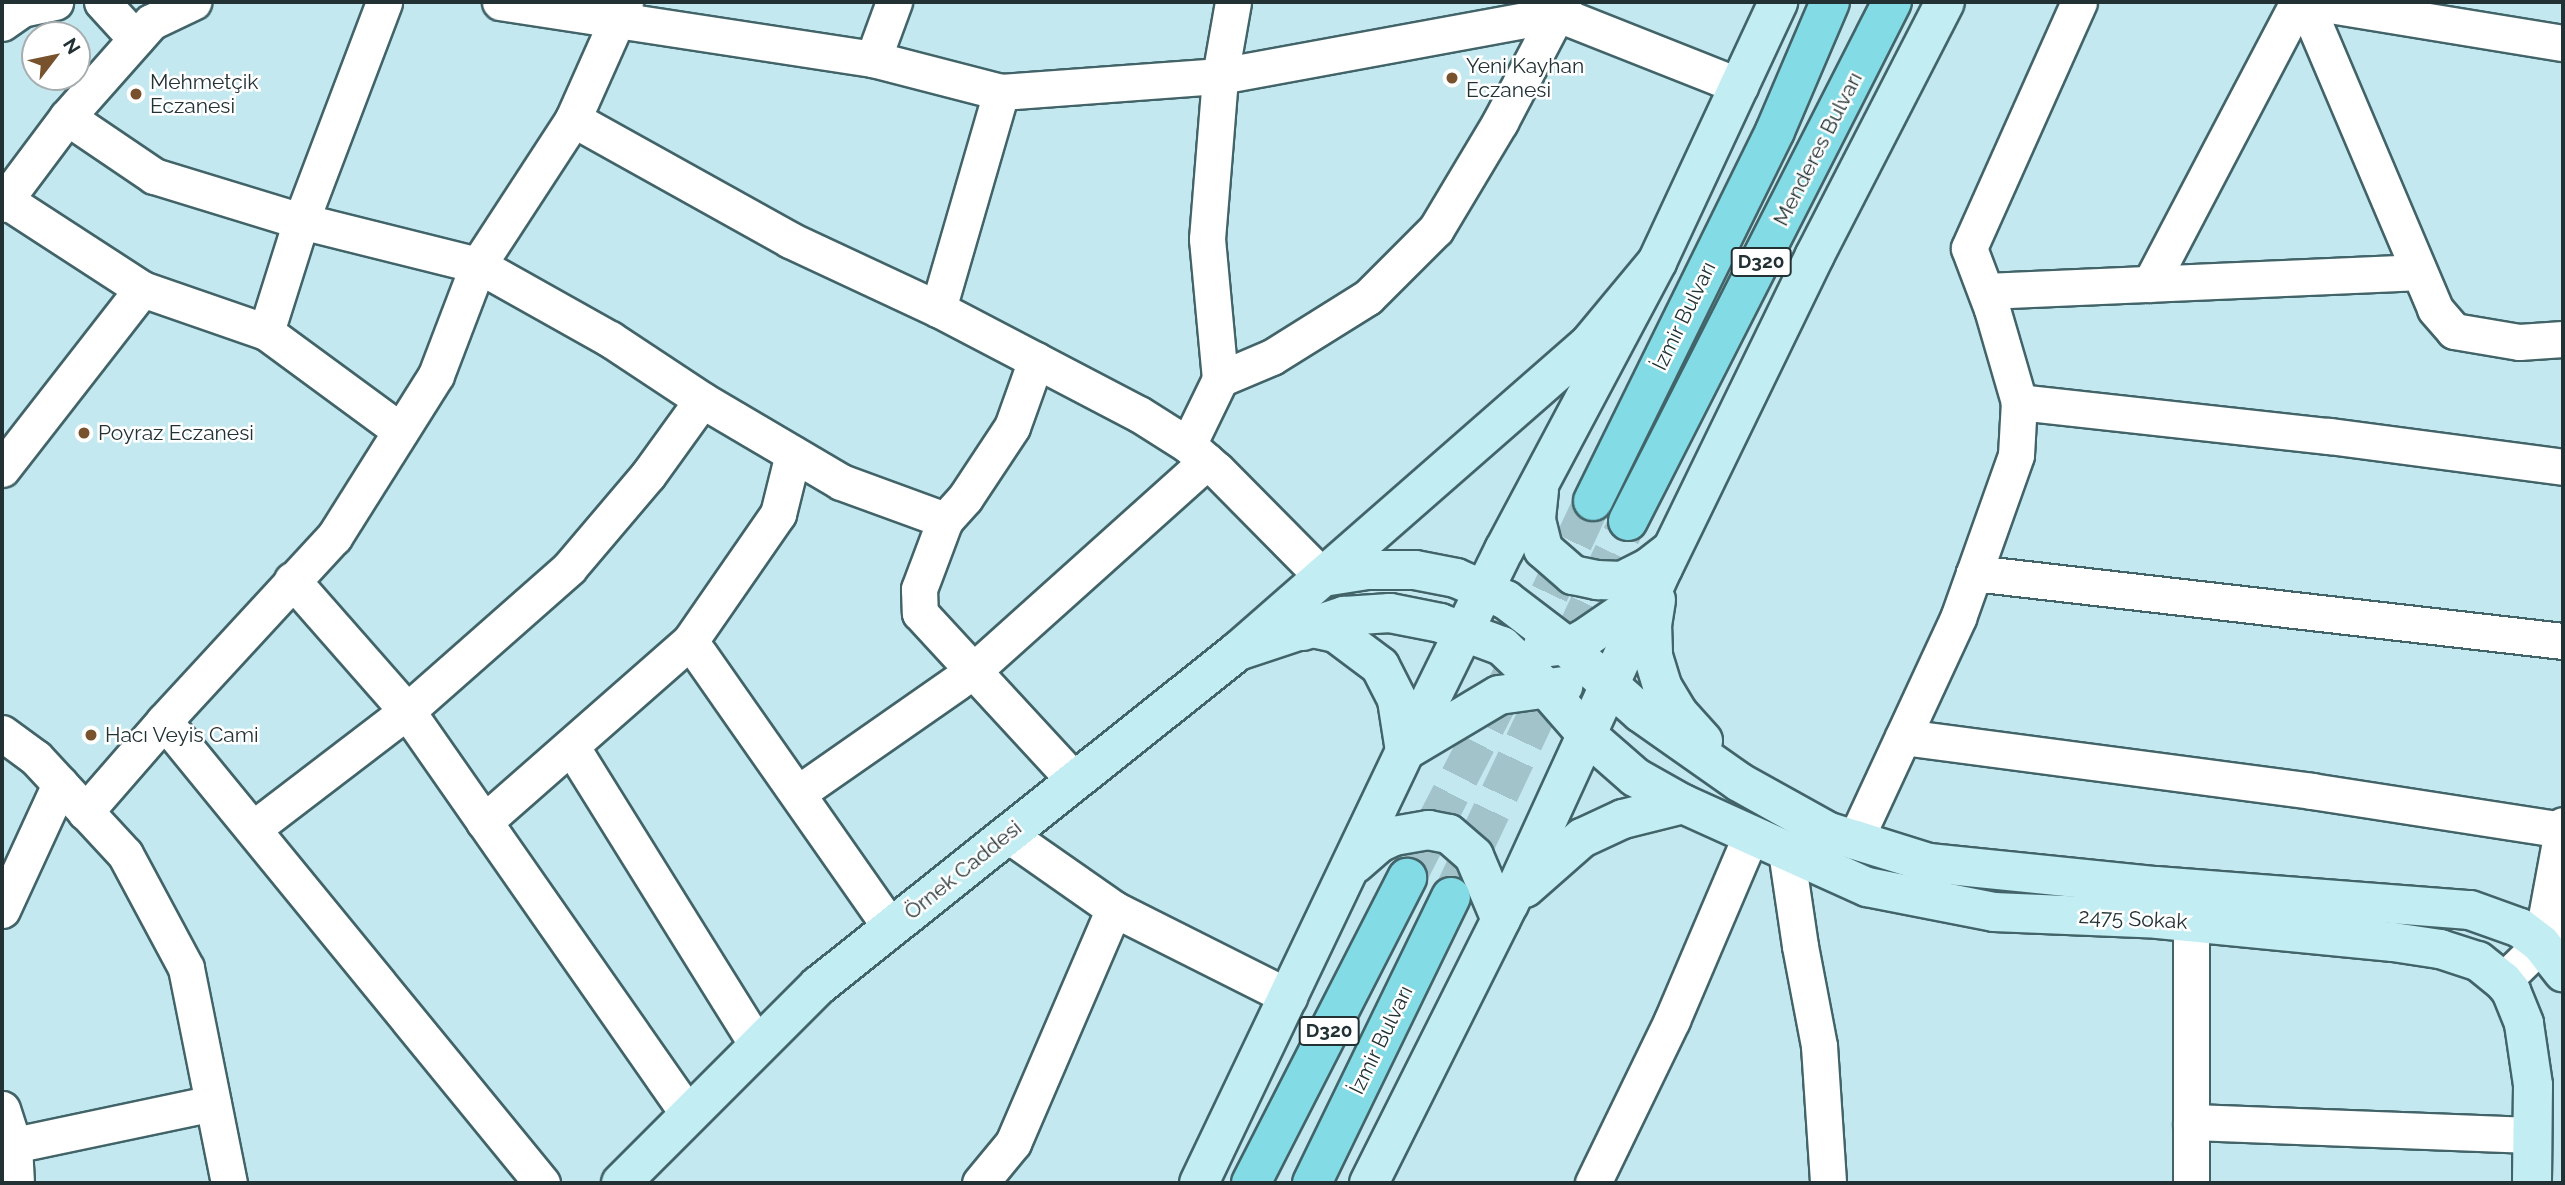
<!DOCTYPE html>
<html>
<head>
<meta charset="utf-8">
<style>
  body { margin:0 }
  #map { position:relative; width:2565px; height:1185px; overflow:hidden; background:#c3e8ef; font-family:Raleway,sans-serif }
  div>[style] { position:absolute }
  .primary-tunnel>* { height:38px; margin-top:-19px; transform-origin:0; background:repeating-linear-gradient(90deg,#a3c3ca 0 38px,transparent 0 57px) }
  .roads { filter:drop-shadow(2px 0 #426469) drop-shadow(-2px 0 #426469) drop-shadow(0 2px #426469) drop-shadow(0 -2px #426469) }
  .minor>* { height:35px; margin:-17.5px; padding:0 17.5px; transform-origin:17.5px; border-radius:17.5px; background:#fff }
  .secondary>* { height:38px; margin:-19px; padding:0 19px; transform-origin:19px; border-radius:19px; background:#c1edf3 }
  .primary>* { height:38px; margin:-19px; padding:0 19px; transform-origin:19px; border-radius:19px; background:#83dbe6 }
  .dots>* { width:19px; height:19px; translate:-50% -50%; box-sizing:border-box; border:4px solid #fff; border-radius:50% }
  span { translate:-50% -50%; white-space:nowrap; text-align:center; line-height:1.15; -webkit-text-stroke:5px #fff; paint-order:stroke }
  .shield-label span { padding:2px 5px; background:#fff; border:2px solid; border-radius:5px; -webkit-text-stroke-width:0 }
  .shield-label { font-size:19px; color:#223134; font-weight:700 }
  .poi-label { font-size:21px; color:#223134 }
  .left { translate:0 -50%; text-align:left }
  .street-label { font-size:21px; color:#223134 }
  .frame { position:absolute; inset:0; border:4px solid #223134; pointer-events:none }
  .north { position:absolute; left:21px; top:21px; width:70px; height:70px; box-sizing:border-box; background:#fff; border:2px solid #a7adae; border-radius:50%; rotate:58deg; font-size:19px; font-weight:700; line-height:28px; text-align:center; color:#223134 }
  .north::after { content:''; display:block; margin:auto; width:24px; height:32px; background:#77522d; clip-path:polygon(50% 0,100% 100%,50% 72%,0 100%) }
</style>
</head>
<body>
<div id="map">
  <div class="primary-tunnel">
    <i style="left:1407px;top:878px;width:204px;rotate:-62.6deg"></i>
    <i style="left:1501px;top:697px;width:217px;rotate:-64.9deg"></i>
    <i style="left:1451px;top:897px;width:416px;rotate:-64.8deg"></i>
  </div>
  <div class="roads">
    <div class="minor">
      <i style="left:102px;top:2px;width:50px;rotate:47.4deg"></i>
      <i style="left:500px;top:2px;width:377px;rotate:8.7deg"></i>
      <i style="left:873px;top:59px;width:132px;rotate:14.5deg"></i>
      <i style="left:1001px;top:92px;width:220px;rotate:-4.2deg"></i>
      <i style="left:1220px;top:76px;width:344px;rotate:-10.4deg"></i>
      <i style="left:1558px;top:14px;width:196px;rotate:21.6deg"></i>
      <i style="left:2305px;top:2px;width:333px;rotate:67deg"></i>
      <i style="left:2435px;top:309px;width:29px;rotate:49deg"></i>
      <i style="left:2454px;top:331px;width:66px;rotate:9.6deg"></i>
      <i style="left:2519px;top:342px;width:44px;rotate:-3.9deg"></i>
      <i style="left:2312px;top:2px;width:254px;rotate:9.3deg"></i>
      <i style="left:2px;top:23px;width:24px;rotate:-35deg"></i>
      <i style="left:22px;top:9px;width:34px;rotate:-12deg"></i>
      <i style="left:873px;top:59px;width:61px;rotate:-69.8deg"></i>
      <i style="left:67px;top:117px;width:105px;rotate:34.1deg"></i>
      <i style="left:154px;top:176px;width:154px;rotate:17deg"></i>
      <i style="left:301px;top:221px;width:182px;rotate:14deg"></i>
      <i style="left:478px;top:265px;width:151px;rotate:29.3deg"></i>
      <i style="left:610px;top:339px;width:110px;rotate:33.5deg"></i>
      <i style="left:702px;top:400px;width:161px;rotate:30.5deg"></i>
      <i style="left:841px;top:482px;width:111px;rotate:20.1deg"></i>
      <i style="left:573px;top:119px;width:248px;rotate:29.1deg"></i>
      <i style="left:790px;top:240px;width:163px;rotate:25deg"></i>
      <i style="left:938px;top:309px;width:227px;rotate:27.6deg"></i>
      <i style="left:1139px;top:414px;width:58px;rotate:32.3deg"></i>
      <i style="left:1188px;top:445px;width:38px;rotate:41deg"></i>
      <i style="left:1217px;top:470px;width:151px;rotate:45.3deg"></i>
      <i style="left:5px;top:200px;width:163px;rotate:33deg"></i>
      <i style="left:142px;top:289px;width:131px;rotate:19.1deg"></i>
      <i style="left:266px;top:332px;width:167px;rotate:36.3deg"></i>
      <i style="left:2px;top:204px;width:109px;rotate:-53.2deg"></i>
      <i style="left:67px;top:117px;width:127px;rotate:-48.5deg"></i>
      <i style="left:151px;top:22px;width:47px;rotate:-25.5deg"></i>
      <i style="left:2150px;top:284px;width:318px;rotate:-62.3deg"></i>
      <i style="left:1986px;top:291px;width:430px;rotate:-2.5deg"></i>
      <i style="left:938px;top:309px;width:226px;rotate:-73.8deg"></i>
      <i style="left:266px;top:332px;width:116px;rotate:-72.5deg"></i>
      <i style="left:301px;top:221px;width:234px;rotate:-69.2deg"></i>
      <i style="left:1036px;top:360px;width:71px;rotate:109.7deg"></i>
      <i style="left:1012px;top:427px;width:85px;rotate:123.5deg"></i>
      <i style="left:965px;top:498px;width:30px;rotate:132deg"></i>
      <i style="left:945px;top:520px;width:74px;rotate:110.6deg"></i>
      <i style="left:919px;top:589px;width:24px;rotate:88deg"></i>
      <i style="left:920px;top:613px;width:227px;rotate:47.3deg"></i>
      <i style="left:1220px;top:379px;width:56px;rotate:-22.9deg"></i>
      <i style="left:1272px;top:357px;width:113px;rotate:-32deg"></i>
      <i style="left:1368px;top:297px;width:96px;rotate:-45deg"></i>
      <i style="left:1436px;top:229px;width:125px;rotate:-59.1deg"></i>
      <i style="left:1500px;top:122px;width:136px;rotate:-62.3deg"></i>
      <i style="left:2019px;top:402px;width:312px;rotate:6.3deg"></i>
      <i style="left:2329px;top:436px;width:236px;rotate:7.5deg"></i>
      <i style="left:1188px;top:445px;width:73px;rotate:-64.1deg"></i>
      <i style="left:1220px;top:379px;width:141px;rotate:-95.3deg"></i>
      <i style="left:1207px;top:239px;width:164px;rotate:-85.4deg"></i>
      <i style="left:1220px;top:76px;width:75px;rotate:-80deg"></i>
      <i style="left:2px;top:469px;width:228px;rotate:-52.1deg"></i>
      <i style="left:1974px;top:573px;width:593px;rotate:6.59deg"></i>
      <i style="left:292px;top:580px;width:174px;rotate:48.7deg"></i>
      <i style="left:407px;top:711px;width:493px;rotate:55.1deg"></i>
      <i style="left:690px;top:641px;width:350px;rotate:55deg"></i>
      <i style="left:164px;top:721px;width:597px;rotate:50.71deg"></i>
      <i style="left:2px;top:733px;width:42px;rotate:36.3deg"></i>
      <i style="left:36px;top:758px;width:131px;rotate:47.2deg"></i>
      <i style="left:125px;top:854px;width:129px;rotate:61.8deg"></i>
      <i style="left:186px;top:968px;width:219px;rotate:78.7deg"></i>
      <i style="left:1903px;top:737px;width:412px;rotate:7.5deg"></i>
      <i style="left:2311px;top:791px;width:254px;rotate:8.8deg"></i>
      <i style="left:571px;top:746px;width:354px;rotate:58.1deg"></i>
      <i style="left:798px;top:793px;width:213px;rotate:-34.9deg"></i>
      <i style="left:973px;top:671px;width:314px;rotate:-41.9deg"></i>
      <i style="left:85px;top:812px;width:121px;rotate:-49deg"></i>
      <i style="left:164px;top:721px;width:251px;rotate:-47.3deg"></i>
      <i style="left:334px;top:537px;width:191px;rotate:-57.8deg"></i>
      <i style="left:436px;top:375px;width:118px;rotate:-69.1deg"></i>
      <i style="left:478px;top:265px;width:174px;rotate:-56.9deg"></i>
      <i style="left:573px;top:119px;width:128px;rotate:-66deg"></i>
      <i style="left:484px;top:822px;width:274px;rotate:-41.3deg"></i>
      <i style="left:690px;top:641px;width:155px;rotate:-55.3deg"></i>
      <i style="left:778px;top:514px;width:62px;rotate:-76deg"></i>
      <i style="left:254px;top:828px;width:193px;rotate:-37.4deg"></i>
      <i style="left:407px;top:711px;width:216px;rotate:-41.4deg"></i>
      <i style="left:569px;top:568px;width:122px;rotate:-49.7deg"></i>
      <i style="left:648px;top:475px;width:92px;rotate:-54.2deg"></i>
      <i style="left:1007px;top:834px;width:131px;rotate:35deg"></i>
      <i style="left:1114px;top:909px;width:196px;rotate:26.7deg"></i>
      <i style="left:1855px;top:840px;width:245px;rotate:-65.1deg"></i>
      <i style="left:1958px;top:618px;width:173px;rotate:-70.4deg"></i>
      <i style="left:2016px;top:455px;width:53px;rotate:-86.8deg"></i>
      <i style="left:2019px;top:402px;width:97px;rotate:-106.2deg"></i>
      <i style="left:1992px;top:309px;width:65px;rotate:-110.7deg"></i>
      <i style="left:1969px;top:248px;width:269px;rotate:-65.9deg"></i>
      <i style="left:1786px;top:851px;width:96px;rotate:81.6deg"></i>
      <i style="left:1800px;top:946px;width:102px;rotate:79.2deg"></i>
      <i style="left:1819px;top:1046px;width:137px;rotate:86.2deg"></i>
      <i style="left:2px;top:910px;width:139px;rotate:-65.3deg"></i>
      <i style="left:2541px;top:944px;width:121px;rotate:-79.5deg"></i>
      <i style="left:2503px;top:981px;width:53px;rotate:-44.2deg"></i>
      <i style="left:2541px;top:944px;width:22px;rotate:-8deg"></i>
      <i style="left:2px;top:1109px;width:38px;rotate:72deg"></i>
      <i style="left:14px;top:1145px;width:38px;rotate:87deg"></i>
      <i style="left:2191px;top:1122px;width:342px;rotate:2.2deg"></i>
      <i style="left:14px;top:1145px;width:203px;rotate:-11.9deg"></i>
      <i style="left:980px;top:1183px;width:52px;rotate:-50.5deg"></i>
      <i style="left:1013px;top:1143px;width:255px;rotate:-66.7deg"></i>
      <i style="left:1593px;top:1183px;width:181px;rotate:-64.1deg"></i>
      <i style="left:1672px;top:1020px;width:201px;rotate:-66.9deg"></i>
      <i style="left:2191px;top:1183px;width:261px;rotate:-90deg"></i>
    </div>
    <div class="secondary">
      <i style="left:1539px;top:490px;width:30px;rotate:96deg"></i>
      <i style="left:1536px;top:520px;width:30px;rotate:76deg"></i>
      <i style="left:1543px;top:549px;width:40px;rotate:41deg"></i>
      <i style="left:1573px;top:575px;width:25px;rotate:12deg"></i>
      <i style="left:1597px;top:580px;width:25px;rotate:2deg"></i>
      <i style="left:1622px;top:581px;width:29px;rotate:-27deg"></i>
      <i style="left:1648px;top:568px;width:29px;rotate:-38deg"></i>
      <i style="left:1323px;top:577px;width:45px;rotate:-9deg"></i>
      <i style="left:1367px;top:570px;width:48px"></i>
      <i style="left:1415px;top:570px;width:42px;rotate:11deg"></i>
      <i style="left:1456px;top:578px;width:55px;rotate:23.7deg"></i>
      <i style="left:1506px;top:600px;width:69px;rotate:37.4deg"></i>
      <i style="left:1561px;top:642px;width:107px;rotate:41.6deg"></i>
      <i style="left:1641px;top:713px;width:120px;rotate:35.1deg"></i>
      <i style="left:1739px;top:782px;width:103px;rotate:29.1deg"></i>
      <i style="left:1829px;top:832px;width:27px;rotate:17deg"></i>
      <i style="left:1855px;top:840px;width:77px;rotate:17.3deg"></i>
      <i style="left:1929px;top:863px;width:228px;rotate:5.8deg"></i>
      <i style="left:2156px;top:886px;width:315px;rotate:4.4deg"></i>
      <i style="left:2470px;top:910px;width:53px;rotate:19.8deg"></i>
      <i style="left:2520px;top:928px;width:26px;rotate:37deg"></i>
      <i style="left:2541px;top:944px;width:36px;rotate:52deg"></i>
      <i style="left:1656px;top:600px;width:24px;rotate:99deg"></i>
      <i style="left:1652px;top:624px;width:32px;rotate:88deg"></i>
      <i style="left:1653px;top:656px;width:31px;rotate:73deg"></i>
      <i style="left:1662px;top:686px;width:33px;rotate:59deg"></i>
      <i style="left:1679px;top:714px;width:36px;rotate:48deg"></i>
      <i style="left:1303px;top:631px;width:9px;rotate:-18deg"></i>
      <i style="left:1312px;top:628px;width:25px;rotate:12deg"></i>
      <i style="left:1336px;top:633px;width:55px;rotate:36.9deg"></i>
      <i style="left:1380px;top:666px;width:38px;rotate:63deg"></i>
      <i style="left:1397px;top:700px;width:52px;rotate:81.1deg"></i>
      <i style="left:1405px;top:751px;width:109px;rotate:-30.8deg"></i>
      <i style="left:1499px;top:695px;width:65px;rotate:-8deg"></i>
      <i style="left:1542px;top:648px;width:32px;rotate:-7deg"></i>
      <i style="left:1574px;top:644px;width:11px;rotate:-27deg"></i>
      <i style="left:1584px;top:639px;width:78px;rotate:-34.5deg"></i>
      <i style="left:1238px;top:651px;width:112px;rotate:-18.3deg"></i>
      <i style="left:1344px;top:616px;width:46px;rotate:-3.7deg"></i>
      <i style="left:1390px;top:613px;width:51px;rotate:11.3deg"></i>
      <i style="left:1440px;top:623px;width:66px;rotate:20.4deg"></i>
      <i style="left:1502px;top:646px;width:59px;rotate:43.6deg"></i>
      <i style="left:1545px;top:687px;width:64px;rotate:48.8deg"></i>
      <i style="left:1587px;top:735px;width:64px;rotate:41.2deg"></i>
      <i style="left:1635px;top:777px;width:55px;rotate:29.4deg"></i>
      <i style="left:1683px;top:804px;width:202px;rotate:24.3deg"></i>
      <i style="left:1867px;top:887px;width:129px;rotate:11.1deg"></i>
      <i style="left:1994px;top:912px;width:164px;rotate:2.4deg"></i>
      <i style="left:2158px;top:919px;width:236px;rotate:5.6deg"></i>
      <i style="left:2393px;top:942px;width:48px;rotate:8.5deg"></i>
      <i style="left:2440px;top:949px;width:40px;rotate:18deg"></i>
      <i style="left:2478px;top:961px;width:32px;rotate:39deg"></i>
      <i style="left:2503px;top:981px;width:13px;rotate:51deg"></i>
      <i style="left:2511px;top:991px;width:35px;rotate:68deg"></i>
      <i style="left:2524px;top:1024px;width:62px;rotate:81.6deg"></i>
      <i style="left:2533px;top:1085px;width:98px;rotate:90.6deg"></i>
      <i style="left:1355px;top:864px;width:32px;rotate:-41deg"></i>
      <i style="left:1379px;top:843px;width:17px;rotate:-25deg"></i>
      <i style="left:1394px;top:836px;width:35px;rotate:-10deg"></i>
      <i style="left:1428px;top:830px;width:21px;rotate:11deg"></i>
      <i style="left:1449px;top:834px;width:33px;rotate:41deg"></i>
      <i style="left:1474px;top:856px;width:69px;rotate:67.1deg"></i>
      <i style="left:1525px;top:888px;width:76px;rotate:-41.3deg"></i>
      <i style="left:1582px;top:838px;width:45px;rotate:-24.9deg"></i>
      <i style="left:1623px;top:819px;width:62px;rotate:-14deg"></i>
      <i style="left:621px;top:1183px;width:279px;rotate:-45deg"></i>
      <i style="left:818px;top:986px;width:537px;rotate:-38.58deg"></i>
      <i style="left:1238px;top:651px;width:465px;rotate:-41.2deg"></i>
      <i style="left:1588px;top:345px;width:108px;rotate:-50.3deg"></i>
      <i style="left:1199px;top:1183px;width:479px;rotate:-64.5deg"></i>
      <i style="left:1405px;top:751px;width:224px;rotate:-63.8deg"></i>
      <i style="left:1504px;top:550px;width:326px;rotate:-62deg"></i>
      <i style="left:1657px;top:262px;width:287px;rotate:-65deg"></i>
      <i style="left:1369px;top:1183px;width:312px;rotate:-63.4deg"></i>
      <i style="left:1509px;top:904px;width:370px;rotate:-65.4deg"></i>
      <i style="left:1663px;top:568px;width:348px;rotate:-64.1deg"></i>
      <i style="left:1815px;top:255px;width:284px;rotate:-62.8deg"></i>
    </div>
    <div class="primary">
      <i style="left:1593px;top:501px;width:412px;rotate:-63.8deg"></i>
      <i style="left:1775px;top:131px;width:140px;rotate:-66.9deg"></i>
      <i style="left:1628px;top:521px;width:582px;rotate:-63.04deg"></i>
      <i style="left:1251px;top:1183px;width:343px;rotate:-62.9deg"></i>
      <i style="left:1312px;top:1183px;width:318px;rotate:-64.1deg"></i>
    </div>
  </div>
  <div class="dots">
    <i style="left:1452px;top:78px;background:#77522d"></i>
    <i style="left:136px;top:94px;background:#77522d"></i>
    <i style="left:84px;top:433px;background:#77522d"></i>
    <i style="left:91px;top:735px;background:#77522d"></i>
  </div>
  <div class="shield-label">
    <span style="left:1761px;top:262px">D320</span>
    <span style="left:1329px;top:1031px">D320</span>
  </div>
  <div class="poi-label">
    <span class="left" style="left:1466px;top:78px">Yeni Kayhan<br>Eczanesi</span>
    <span class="left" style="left:150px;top:94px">Mehmetçik<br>Eczanesi</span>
    <span class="left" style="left:98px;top:433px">Poyraz Eczanesi</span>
    <span class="left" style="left:105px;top:735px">Hacı Veyis Cami</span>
  </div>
  <div class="street-label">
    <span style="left:1818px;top:149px;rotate:-63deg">Menderes Bulvarı</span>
    <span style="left:1684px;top:316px;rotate:-64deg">İzmir Bulvarı</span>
    <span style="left:963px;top:870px;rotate:-39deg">Örnek Caddesi</span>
    <span style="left:2133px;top:919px;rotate:3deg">2475 Sokak</span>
    <span style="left:1381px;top:1040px;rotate:-64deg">İzmir Bulvarı</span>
  </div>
  <div class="frame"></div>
  <div class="north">N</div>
</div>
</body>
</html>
